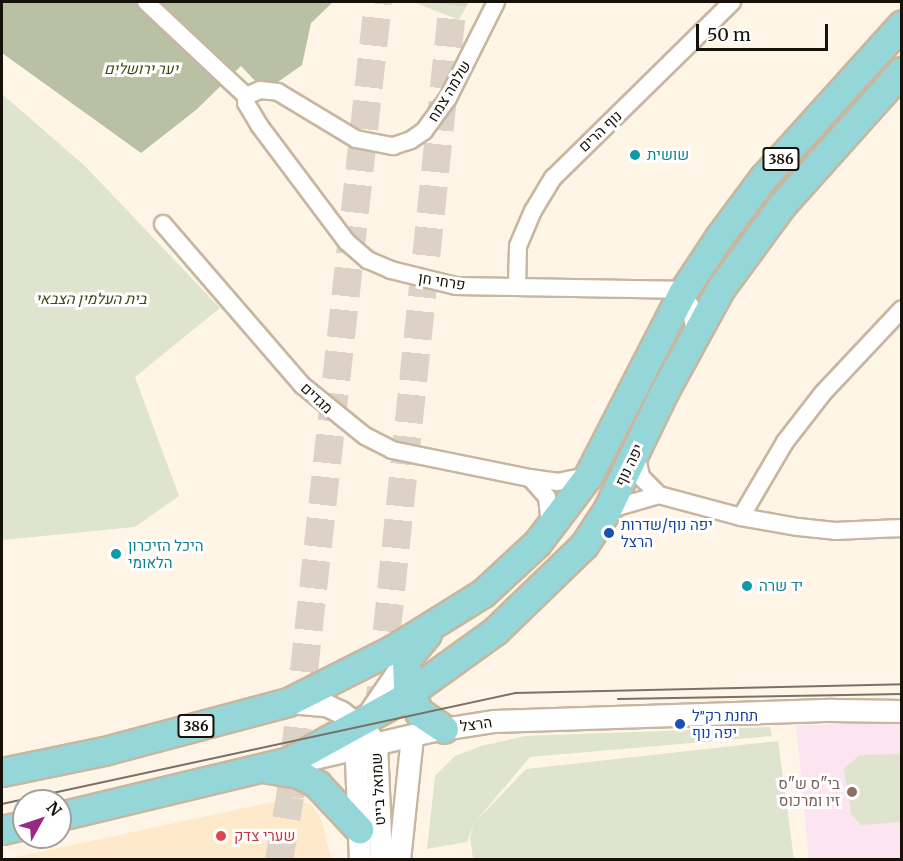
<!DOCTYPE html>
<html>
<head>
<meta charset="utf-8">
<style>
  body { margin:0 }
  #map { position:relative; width:903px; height:861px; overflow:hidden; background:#fff5e7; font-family:Merriweather,Heebo,serif }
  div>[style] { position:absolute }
  .built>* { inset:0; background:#fee9cb }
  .education>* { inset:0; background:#fce5f1 }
  .green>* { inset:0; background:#dfe4ce }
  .forest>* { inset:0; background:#b9c0a3 }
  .trunk-tunnel>* { height:28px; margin-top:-14px; transform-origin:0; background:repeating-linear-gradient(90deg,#dcd3c6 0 28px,transparent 0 42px) }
  .roads { filter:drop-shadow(2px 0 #c7b7a1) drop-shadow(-2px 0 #c7b7a1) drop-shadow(0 2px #c7b7a1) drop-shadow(0 -2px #c7b7a1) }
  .minor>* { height:16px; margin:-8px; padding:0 8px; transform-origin:8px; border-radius:8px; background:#fff }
  .tertiary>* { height:21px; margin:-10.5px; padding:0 10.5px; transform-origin:10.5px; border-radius:10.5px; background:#fff }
  .primary>* { height:27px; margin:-13.5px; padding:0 13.5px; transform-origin:13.5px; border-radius:13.5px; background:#95d7d8 }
  .tram>* { height:1.5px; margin:-0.75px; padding:0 0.75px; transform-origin:0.75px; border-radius:0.75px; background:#787167 }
  .dots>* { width:16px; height:16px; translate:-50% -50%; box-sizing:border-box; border:3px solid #fff; border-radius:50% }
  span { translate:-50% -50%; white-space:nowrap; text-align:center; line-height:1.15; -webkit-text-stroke:6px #fff; paint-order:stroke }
  .shield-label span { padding:2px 4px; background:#fff; border:2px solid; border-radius:4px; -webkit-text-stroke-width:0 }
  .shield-label { font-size:14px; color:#161109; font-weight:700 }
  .park-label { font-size:15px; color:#404918; font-style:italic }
  .street-label { font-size:15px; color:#161109 }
  .culture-label { font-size:15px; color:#0d838f }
  .left { translate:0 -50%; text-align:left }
  .transit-label { font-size:15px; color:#164399 }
  .education-label { font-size:15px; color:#785e54 }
  .right { translate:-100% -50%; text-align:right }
  .health-label { font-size:15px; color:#be3a42 }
  .frame { position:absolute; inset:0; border:3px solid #161109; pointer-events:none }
  .north { position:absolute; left:12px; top:789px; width:60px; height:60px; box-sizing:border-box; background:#fff; border:2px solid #a2a09d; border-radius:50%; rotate:50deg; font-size:16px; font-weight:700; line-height:24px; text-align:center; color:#161109 }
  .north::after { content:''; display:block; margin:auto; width:21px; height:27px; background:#9a2783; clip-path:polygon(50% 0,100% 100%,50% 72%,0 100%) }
  .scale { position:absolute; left:696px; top:24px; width:132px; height:27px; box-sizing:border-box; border:3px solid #161109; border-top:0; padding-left:8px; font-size:18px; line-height:21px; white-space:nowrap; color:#161109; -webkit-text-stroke:4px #fff; paint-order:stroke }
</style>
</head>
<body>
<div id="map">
  <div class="built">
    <i style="clip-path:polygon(286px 799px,311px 804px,322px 821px,331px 859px,7px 859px)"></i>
  </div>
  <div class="education">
    <i style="clip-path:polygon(835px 719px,901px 721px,901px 859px,809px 859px,796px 725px,824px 725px)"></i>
  </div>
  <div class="green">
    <i style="clip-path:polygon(413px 2px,469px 2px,459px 20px)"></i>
    <i style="clip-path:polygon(2px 94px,85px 166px,220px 308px,135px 377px,179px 496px,135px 527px,2px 540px)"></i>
    <i style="clip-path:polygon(770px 727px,772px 736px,530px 757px,475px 822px,526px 769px,778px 741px,794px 859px,473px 859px,470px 837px,474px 823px,467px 842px,427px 849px,435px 776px,455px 756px,481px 746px,525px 736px)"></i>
    <i style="clip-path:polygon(901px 754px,901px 822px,861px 825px,851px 814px,844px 768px,860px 755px)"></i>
  </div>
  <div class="forest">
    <i style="clip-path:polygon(2px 2px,333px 2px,311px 23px,302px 65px,265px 91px,241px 66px,196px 110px,141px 153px,2px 53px)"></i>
  </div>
  <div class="trunk-tunnel">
    <i style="left:378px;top:715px;width:717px;rotate:-84deg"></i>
    <i style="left:279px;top:860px;width:64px;rotate:-80.1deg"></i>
    <i style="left:290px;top:797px;width:800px;rotate:-83.68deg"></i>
  </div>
  <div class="roads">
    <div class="minor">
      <i style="left:146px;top:2px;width:137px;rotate:43.2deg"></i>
      <i style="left:246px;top:96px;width:7px;rotate:90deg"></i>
      <i style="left:246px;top:103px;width:26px;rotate:59deg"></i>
      <i style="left:259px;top:125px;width:146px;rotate:53.1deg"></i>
      <i style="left:347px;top:242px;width:28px;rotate:41deg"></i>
      <i style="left:368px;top:260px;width:25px;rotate:23deg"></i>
      <i style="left:391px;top:270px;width:67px;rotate:13.8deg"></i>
      <i style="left:456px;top:286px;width:220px;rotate:1deg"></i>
      <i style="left:676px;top:290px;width:21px;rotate:47deg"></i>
      <i style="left:690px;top:305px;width:27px;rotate:80deg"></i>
      <i style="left:246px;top:96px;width:15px;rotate:-23deg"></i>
      <i style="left:260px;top:90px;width:18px;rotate:6deg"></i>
      <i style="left:278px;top:92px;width:91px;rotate:31.1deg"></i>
      <i style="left:356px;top:139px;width:38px;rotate:11deg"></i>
      <i style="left:393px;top:146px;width:19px;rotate:-18deg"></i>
      <i style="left:411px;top:140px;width:16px;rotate:-35deg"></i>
      <i style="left:424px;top:131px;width:41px;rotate:-54deg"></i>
      <i style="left:448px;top:98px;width:107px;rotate:-63.4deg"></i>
      <i style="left:163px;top:224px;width:213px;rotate:49.2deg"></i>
      <i style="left:302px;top:385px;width:81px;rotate:39deg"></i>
      <i style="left:365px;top:436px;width:30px;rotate:27deg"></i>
      <i style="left:392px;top:450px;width:141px;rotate:11.5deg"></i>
      <i style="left:530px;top:478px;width:27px;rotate:8deg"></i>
      <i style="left:557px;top:482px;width:32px;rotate:-11deg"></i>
      <i style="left:517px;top:287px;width:41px;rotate:-88.6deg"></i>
      <i style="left:518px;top:246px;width:38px;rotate:-67deg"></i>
      <i style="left:533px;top:211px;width:39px;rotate:-59deg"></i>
      <i style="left:553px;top:178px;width:251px;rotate:-44.5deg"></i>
      <i style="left:636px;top:453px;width:25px;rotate:78deg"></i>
      <i style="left:641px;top:477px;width:25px;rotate:45deg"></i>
      <i style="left:530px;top:478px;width:25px;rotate:48deg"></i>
      <i style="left:547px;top:497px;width:30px;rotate:84deg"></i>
      <i style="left:607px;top:510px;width:54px;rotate:-16.1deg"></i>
      <i style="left:659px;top:495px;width:85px;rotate:15deg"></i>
      <i style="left:741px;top:517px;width:58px;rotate:10deg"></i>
      <i style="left:798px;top:527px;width:37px;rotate:6deg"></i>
      <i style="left:835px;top:531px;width:67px;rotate:-2.6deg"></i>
      <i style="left:741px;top:517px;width:87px;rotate:-59.6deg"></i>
      <i style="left:785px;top:442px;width:62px;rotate:-52.2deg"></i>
      <i style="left:823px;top:393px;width:115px;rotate:-46.8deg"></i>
    </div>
    <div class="tertiary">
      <i style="left:289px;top:702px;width:37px;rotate:5deg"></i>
      <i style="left:326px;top:705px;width:17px;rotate:25deg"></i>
      <i style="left:341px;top:712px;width:33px;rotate:38deg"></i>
      <i style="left:367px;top:732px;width:15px;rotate:53deg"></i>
      <i style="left:376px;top:744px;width:116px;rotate:87.5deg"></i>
      <i style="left:301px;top:761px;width:132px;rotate:-13.1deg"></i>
      <i style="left:430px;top:731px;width:65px;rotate:-8.9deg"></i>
      <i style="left:494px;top:721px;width:338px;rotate:-1.9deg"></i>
      <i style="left:832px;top:710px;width:70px;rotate:0.8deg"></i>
      <i style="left:360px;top:860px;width:126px;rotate:-92.3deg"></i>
      <i style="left:355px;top:734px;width:91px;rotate:-55.8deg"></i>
      <i style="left:399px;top:860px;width:125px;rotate:-84deg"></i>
    </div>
    <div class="primary">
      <i style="left:427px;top:634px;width:33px;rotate:130deg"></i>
      <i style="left:406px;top:659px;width:26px;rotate:88deg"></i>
      <i style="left:407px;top:685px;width:30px;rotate:66deg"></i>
      <i style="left:419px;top:712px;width:30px;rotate:34deg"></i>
      <i style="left:268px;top:769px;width:31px;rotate:9deg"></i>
      <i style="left:299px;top:774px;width:21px;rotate:29deg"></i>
      <i style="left:317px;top:784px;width:62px;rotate:47deg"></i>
      <i style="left:2px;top:772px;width:104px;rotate:-11.6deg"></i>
      <i style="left:104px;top:751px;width:190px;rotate:-14.9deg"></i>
      <i style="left:288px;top:702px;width:118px;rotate:-26.8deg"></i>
      <i style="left:393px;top:649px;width:106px;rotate:-31.9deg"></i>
      <i style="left:483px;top:593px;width:74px;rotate:-42.8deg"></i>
      <i style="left:537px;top:543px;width:84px;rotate:-52.7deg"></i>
      <i style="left:588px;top:476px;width:206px;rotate:-62.8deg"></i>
      <i style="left:682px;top:293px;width:67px;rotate:-56.5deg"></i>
      <i style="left:719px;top:237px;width:74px;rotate:-53.3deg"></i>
      <i style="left:763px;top:178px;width:207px;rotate:-47.9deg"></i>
      <i style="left:60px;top:816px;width:236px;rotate:-13.5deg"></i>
      <i style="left:289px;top:761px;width:124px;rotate:-28.8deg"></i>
      <i style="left:398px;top:701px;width:120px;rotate:-35.8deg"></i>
      <i style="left:495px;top:631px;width:124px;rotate:-44deg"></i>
      <i style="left:584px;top:545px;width:42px;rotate:-56.7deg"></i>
      <i style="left:607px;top:510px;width:131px;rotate:-64.2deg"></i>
      <i style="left:664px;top:392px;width:119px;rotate:-61.3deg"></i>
      <i style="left:721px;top:288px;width:103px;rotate:-53.7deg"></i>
      <i style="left:782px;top:205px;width:180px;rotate:-48.2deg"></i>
      <i style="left:2px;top:830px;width:23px;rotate:-13deg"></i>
    </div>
  </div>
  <div class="tram">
    <i style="left:618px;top:699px;width:284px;rotate:-1deg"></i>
    <i style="left:2px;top:804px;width:526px;rotate:-12.19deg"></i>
    <i style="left:516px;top:693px;width:386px;rotate:-1.3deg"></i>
  </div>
  <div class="dots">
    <i style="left:635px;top:155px;background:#0f9aa8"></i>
    <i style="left:609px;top:533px;background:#1a4fb4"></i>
    <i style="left:116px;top:554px;background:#0f9aa8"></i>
    <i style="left:747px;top:586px;background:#0f9aa8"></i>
    <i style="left:680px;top:724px;background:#1a4fb4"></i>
    <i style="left:852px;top:792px;background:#8d6e63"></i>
    <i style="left:221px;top:836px;background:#e0444e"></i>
  </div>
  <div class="shield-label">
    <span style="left:781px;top:159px">386</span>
    <span style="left:196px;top:726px">386</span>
  </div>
  <div class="park-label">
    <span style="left:141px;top:69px">יער ירושלים</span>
    <span style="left:91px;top:299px">בית העלמין הצבאי</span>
  </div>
  <div class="street-label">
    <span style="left:449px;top:91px;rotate:-59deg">שלמה צמח</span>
    <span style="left:600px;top:131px;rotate:-43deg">נוף הרים</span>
    <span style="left:442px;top:281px;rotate:9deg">פרחי חן</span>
    <span style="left:317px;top:398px;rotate:43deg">מגדים</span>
    <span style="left:629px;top:465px;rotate:-64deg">יפה נוף</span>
    <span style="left:476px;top:724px;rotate:-8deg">הרצל</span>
    <span style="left:378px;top:789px;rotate:-93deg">שמואל בייט</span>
  </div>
  <div class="culture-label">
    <span class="left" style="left:647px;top:155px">שושית</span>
    <span class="left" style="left:128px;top:554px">היכל הזיכרון<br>הלאומי</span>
    <span class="left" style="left:759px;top:586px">יד שרה</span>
  </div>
  <div class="transit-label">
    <span class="left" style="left:621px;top:533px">יפה נוף/שדרות<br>הרצל</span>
    <span class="left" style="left:692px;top:724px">תחנת רק״ל<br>יפה נוף</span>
  </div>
  <div class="education-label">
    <span class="right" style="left:840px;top:792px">בי"ס ש"ס<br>זיו ומרכוס</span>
  </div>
  <div class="health-label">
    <span class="left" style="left:234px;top:836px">שערי צדק</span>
  </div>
  <div class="frame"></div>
  <div class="north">N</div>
  <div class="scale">50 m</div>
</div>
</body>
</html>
